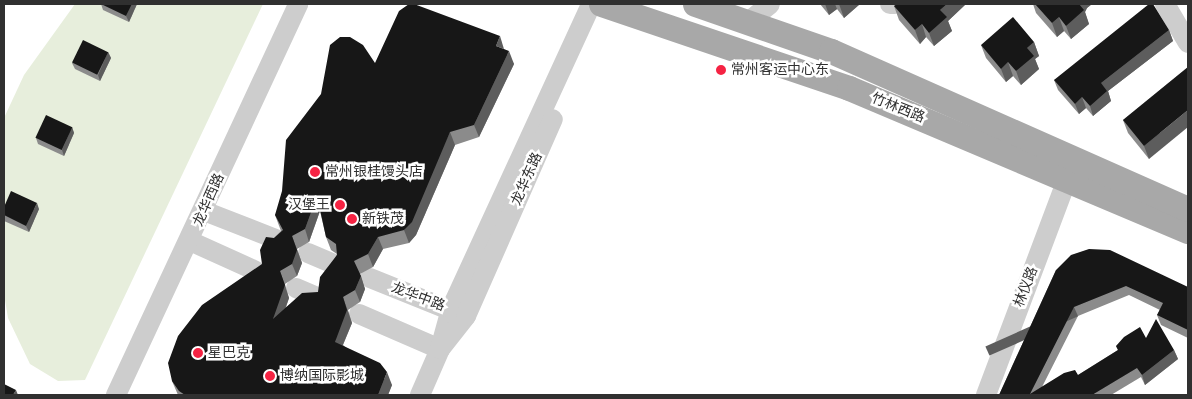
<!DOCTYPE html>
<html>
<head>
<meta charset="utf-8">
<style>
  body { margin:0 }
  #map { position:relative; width:1192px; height:399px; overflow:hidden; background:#fff; font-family:"Fira Sans","Noto Sans SC",sans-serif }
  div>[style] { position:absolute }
  .green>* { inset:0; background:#e7eedc }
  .minor>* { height:20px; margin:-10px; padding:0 10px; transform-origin:10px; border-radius:10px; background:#cdcdcd }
  .major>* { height:25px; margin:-12.5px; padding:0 12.5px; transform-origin:12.5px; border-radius:12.5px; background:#a8a8a8 }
  .wall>* { inset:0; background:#8b8b8b }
  .shaded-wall>* { inset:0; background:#5d5d5d; transform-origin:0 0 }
  .building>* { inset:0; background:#171717; transform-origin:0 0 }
  .dots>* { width:14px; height:14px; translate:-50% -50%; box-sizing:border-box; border:2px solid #fff; border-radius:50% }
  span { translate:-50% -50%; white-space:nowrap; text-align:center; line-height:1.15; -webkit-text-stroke:5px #fff; paint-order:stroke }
  .poi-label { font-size:14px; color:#303030 }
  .left { translate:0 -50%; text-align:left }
  .right { translate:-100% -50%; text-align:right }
  .street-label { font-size:14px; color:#303030 }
  .frame { position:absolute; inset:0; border:5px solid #303030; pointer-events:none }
</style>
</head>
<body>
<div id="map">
  <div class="green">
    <i style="clip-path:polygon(75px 4px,263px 4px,85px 380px,58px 381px,30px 364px,8px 318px,4px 294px,4px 118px,24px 75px)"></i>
  </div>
  <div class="minor">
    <i style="left:890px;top:4px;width:5px"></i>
    <i style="left:1165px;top:4px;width:45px;rotate:59.5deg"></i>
    <i style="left:748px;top:22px;width:28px;rotate:-39deg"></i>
    <i style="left:204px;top:211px;width:77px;rotate:21.3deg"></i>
    <i style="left:190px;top:241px;width:72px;rotate:24.4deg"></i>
    <i style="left:308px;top:253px;width:25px;rotate:23deg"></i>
    <i style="left:370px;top:278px;width:99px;rotate:21.9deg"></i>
    <i style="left:296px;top:288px;width:21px;rotate:23deg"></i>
    <i style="left:359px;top:314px;width:88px;rotate:23.4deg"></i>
    <i style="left:440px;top:349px;width:41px;rotate:-74.6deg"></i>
    <i style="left:451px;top:309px;width:336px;rotate:-65.3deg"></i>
    <i style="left:116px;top:395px;width:431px;rotate:-65deg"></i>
    <i style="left:420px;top:395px;width:50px;rotate:-66.5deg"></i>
    <i style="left:440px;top:349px;width:42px;rotate:-51.8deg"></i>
    <i style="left:466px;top:316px;width:215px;rotate:-66.2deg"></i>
    <i style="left:986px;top:395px;width:231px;rotate:-69.4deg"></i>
  </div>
  <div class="major">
    <i style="left:601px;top:4px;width:262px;rotate:18.7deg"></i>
    <i style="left:849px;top:88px;width:368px;rotate:22.9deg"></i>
    <i style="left:695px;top:4px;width:144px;rotate:19.1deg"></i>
    <i style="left:831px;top:51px;width:390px;rotate:23.9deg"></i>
  </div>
  <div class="wall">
    <i style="clip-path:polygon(101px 4px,137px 4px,129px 22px,103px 10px)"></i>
    <i style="clip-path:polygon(820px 4px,860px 4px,844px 18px,837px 9px,829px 15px)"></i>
    <i style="clip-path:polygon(897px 4px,966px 4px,948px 21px,952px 31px,934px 46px,926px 37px,920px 44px,899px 20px,894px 6px)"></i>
    <i style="clip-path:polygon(1033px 4px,1092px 4px,1087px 8px,1085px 12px,1089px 24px,1071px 39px,1064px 31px,1057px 37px,1036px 13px)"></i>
    <i style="clip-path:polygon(1169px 30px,1173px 41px,1108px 91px,1111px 101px,1093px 116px,1086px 108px,1079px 114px,1058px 90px,1054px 80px)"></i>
    <i style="clip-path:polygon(1034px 42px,1039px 56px,1035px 59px,1039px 69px,1021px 85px,1013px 76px,1006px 82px,986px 58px,981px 45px)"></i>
    <i style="clip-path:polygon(evenodd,504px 49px,514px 64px,479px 137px,455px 145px,416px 235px,409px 243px,383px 249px,373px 267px,360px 274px,365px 289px,360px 302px,348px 310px,352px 323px,343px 345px,392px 385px,388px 395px,178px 395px,172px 381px,262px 264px,274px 238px,281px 231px,275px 215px,375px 63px,504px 49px,320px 211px,326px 237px,331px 250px,337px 254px,318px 292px,286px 307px,289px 298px,285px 284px,297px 276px,302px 263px,297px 249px,309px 242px,320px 211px)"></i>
    <i style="clip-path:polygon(108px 52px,111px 58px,100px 81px,75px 69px,72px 63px)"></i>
    <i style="clip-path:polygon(1188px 67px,1149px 159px,1128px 133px,1123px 120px)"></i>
    <i style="clip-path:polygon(72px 127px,74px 133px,64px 156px,38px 144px,36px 138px)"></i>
    <i style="clip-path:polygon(4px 207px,39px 209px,29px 232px,4px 221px)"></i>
    <i style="clip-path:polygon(1056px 270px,1188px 287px,1188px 338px,1161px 325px,1157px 315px,1160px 310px,1129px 295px,1078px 316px,1042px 387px,1078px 375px,1118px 350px,1116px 346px,1146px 338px,1174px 350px,1178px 359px,1145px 385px,1141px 377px,1111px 395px,999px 395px)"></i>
  </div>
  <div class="shaded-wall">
    <i style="clip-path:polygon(132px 4px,137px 4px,129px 22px,126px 16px)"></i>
    <i style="clip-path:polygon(825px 4px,835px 4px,837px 9px,829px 15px)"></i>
    <i style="clip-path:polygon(839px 4px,860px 4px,844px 18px)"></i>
    <i style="clip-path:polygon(947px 4px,966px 4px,948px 21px,952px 31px,934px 46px,929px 33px,940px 10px)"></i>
    <i style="clip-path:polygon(1078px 4px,1092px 4px,1087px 8px,1085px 12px,1089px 24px,1071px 39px,1066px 26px)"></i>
    <i style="clip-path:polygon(1059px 17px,1064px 31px,1057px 37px,1052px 23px)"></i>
    <i style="clip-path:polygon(922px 24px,926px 37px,920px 44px,915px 30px)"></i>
    <i style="clip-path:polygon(1169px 30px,1173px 41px,1108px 91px,1111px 101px,1093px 116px,1090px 106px,1101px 83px)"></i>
    <i style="clip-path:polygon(500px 36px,504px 49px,496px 46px)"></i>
    <i style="clip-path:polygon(1034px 42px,1039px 56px,1035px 59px,1039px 69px,1021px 85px,1016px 71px,1027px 48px)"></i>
    <i style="clip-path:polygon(509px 51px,514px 64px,479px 137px,474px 125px)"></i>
    <i style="clip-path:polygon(108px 52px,111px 58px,100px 81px,98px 75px)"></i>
    <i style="clip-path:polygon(1008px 62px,1013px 76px,1006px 82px,1001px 69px)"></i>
    <i style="clip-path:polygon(1082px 97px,1086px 108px,1079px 114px,1075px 104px)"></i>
    <i style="clip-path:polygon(1188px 110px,1188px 127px,1149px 159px,1144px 146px)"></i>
    <i style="clip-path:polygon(72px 127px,74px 133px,64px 156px,62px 150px)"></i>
    <i style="clip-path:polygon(450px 132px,455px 145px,416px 235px,409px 243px,404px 230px)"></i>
    <i style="clip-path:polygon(317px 196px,321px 208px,309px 242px,305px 229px)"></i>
    <i style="clip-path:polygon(37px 203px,39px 209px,29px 232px,26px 226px)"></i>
    <i style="clip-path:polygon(292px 236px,302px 263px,297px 276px,292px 264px)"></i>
    <i style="clip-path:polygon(378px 237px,383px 249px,373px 267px,368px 254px)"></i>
    <i style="clip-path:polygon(280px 271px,289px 298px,277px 332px,273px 319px)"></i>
    <i style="clip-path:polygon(361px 276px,365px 289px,360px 302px,355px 290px)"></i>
    <i style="clip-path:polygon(343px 297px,352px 323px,339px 354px,335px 342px)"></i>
    <i style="left:1074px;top:307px;width:10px;height:97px;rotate:66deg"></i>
    <i style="clip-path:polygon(1174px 350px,1178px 359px,1145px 385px,1142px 375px)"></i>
    <i style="clip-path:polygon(387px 372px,392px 385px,388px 395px,378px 395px)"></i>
    <i style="clip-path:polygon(16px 390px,18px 395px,13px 395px)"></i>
  </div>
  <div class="building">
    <i style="clip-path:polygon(101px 4px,132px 4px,126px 16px)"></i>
    <i style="clip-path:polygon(evenodd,409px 4px,414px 4px,500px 36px,496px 46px,509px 51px,474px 125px,450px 132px,412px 222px,404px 230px,378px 237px,368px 254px,354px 261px,361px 276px,355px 290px,343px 297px,347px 310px,335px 342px,380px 363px,387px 372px,378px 395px,185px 395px,179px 391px,172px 381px,168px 363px,178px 336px,202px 305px,262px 264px,260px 250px,266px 237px,274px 238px,283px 230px,275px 215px,282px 191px,286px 140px,321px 94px,330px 45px,340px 37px,350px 37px,363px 45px,375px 63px,399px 11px,409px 4px,317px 196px,326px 237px,336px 244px,337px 255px,320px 277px,318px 292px,302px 293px,273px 319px,285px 285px,280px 271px,292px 264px,297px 250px,292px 236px,305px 229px,317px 196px)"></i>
    <i style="clip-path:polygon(897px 4px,947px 4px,940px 10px,947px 17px,929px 33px,922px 24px,915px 30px,894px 6px)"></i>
    <i style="clip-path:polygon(1035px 4px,1079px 4px,1084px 10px,1066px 26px,1059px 17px,1052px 23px)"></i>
    <i style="clip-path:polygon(1149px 4px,1153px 4px,1169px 30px,1101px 83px,1107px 91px,1090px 106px,1082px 97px,1075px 104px,1054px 80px)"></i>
    <i style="clip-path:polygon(1013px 17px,1034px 42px,1027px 48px,1034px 56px,1016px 71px,1008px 62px,1001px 69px,981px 45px)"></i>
    <i style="left:83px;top:40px;width:28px;height:25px;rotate:26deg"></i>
    <i style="clip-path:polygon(1188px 67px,1188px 110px,1144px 146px,1123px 120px)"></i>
    <i style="left:46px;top:115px;width:29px;height:25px;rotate:25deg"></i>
    <i style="clip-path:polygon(11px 191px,37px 203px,26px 226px,4px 215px,4px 207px)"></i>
    <i style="clip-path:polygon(1089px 249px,1110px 250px,1188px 287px,1188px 330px,1157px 315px,1163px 303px,1126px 286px,1074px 307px,1030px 394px,1064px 373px,1075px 370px,1078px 375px,1118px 350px,1116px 346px,1124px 337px,1140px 327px,1146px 338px,1156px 319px,1174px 350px,1142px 375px,1137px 368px,1092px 395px,999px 395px,1056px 270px,1071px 255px)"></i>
    <i style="clip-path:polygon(4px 384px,16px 390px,13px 395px,4px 395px)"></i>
  </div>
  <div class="dots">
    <i style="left:721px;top:70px;background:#f52343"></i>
    <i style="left:315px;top:172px;background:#f52343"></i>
    <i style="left:340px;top:205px;background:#f52343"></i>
    <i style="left:352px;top:219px;background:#f52343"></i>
    <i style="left:198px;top:353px;background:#f52343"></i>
    <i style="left:270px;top:376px;background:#f52343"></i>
  </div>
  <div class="poi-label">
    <span class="left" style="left:731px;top:70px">常州客运中心东</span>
    <span class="left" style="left:325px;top:172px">常州银桂馒头店</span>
    <span class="right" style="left:330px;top:205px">汉堡王</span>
    <span class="left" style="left:362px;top:219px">新铁茂</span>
    <span class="left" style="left:208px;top:353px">星巴克</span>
    <span class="left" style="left:280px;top:376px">博纳国际影城</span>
  </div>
  <div class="street-label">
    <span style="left:898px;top:108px;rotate:22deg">竹林西路</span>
    <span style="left:527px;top:179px;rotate:-66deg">龙华东路</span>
    <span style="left:209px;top:200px;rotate:-66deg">龙华西路</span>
    <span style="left:1026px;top:287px;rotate:-69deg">林仪路</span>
    <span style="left:418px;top:297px;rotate:21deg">龙华中路</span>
  </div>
  <div class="frame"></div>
</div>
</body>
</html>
